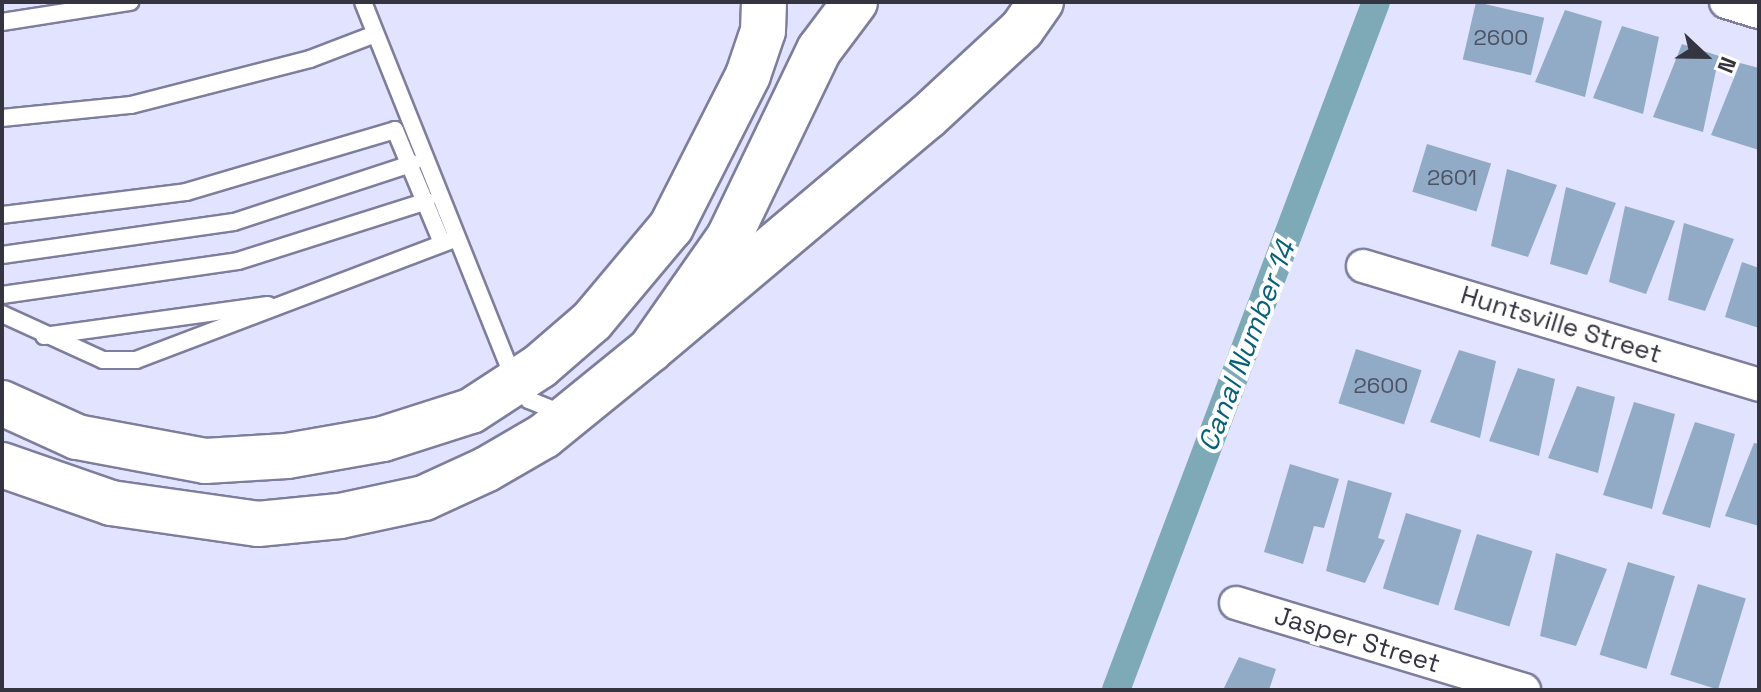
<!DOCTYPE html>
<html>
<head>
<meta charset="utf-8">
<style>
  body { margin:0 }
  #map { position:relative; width:1761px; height:692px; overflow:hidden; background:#e2e3fe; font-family:"Space Grotesk",sans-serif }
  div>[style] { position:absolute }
  .canal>* { height:28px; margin:-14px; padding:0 14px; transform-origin:14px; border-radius:14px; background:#7eaab7 }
  .building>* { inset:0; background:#91abc7; transform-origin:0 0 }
  .roads { filter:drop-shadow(2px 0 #7d7e9c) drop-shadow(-2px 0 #7d7e9c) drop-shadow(0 2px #7d7e9c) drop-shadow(0 -2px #7d7e9c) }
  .service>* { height:16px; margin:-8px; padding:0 8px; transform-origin:8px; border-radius:8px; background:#fff }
  .minor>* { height:32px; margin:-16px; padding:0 16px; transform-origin:16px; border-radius:16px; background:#fff }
  .secondary>* { height:44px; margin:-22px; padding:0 22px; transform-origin:22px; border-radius:22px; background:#fff }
  .primary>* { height:44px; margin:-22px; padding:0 22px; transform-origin:22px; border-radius:22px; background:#fff }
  span { translate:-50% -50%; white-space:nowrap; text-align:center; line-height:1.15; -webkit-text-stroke:8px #fff; paint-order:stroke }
  .number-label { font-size:22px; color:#4c5263 }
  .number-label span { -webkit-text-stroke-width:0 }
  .street-label { font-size:26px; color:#353542 }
  .water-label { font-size:28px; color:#066176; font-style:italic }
  .frame { position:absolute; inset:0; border:4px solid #353542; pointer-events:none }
  .north { position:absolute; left:1665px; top:16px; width:80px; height:80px; -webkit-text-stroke:6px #fff; paint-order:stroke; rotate:112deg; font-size:22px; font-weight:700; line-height:32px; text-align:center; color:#353542 }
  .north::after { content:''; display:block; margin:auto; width:28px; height:36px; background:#353542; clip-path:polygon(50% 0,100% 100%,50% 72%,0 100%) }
</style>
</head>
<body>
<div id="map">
  <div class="canal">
    <i style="left:1116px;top:690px;width:735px;rotate:-69.3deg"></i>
  </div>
  <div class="building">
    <i style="left:1476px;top:2px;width:70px;height:59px;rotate:13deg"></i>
    <i style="clip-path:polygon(1565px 10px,1602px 21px,1585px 97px,1535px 82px)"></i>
    <i style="clip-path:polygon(1622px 26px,1659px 37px,1643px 114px,1593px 98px)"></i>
    <i style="clip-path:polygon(1682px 44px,1719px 56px,1703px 132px,1653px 117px)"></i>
    <i style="clip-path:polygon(1740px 63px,1759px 68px,1759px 150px,1711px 135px)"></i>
    <i style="left:1427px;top:144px;width:67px;height:50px;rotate:17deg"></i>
    <i style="clip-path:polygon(1507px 169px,1557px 185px,1528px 257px,1491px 246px)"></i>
    <i style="clip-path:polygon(1566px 187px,1616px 203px,1587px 275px,1550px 264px)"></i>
    <i style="clip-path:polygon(1625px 206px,1675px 221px,1646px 294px,1609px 282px)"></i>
    <i style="clip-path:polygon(1684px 223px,1734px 239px,1705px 311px,1668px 300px)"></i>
    <i style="clip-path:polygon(1742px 262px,1759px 268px,1759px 328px,1725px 317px)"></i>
    <i style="left:1356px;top:349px;width:69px;height:57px;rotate:18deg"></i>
    <i style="clip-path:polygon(1459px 350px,1496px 361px,1480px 438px,1430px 422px)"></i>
    <i style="clip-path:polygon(1518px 368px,1555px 379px,1539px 456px,1489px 441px)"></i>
    <i style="clip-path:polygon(1577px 386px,1615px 397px,1598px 473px,1548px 458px)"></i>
    <i style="clip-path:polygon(1634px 402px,1675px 414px,1652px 509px,1603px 495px)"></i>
    <i style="clip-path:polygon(1695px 422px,1735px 434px,1710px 528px,1662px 514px)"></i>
    <i style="clip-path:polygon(1754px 443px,1759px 444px,1759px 526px,1725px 516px)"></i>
    <i style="clip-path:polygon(1290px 464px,1339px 479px,1324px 528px,1314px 526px,1303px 564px,1264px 552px)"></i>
    <i style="clip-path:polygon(1348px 480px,1392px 493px,1378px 538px,1385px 540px,1365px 583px,1326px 571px)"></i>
    <i style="left:1406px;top:513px;width:58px;height:79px;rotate:17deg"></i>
    <i style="left:1477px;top:534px;width:58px;height:79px;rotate:17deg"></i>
    <i style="clip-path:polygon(1556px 553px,1607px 569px,1576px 646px,1540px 636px)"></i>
    <i style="left:1628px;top:562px;width:49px;height:97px;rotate:17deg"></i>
    <i style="left:1698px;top:584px;width:50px;height:95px;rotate:17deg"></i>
    <i style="clip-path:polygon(1239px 657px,1276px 669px,1269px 690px,1223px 690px)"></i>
  </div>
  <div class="roads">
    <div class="service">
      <i style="left:363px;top:2px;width:409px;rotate:68.2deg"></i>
      <i style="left:515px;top:382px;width:23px;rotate:52deg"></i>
      <i style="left:529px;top:400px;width:38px;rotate:22deg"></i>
      <i style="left:2px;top:22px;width:130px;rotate:-8.9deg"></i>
      <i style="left:2px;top:118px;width:130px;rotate:-5.8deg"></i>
      <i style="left:131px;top:105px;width:185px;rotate:-14.4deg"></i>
      <i style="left:310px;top:59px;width:70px;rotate:-21deg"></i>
      <i style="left:2px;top:215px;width:185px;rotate:-7.1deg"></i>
      <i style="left:186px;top:192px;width:218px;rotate:-16.5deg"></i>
      <i style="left:395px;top:130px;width:122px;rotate:67.4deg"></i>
      <i style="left:2px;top:255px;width:234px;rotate:-8.1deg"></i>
      <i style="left:234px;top:222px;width:188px;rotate:-18.2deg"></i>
      <i style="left:2px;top:295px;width:238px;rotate:-8.2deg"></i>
      <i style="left:238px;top:261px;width:198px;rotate:-17.6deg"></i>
      <i style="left:2px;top:314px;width:111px;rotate:24.5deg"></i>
      <i style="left:103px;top:360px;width:33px"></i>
      <i style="left:136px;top:360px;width:343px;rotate:-20.8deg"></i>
      <i style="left:44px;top:336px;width:226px;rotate:-7.9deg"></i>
    </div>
    <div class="minor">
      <i style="left:1726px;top:2px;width:34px;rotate:17deg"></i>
      <i style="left:1363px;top:266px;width:413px;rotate:16.7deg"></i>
      <i style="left:1236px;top:603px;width:301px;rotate:16.8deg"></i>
    </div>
    <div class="secondary">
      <i style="left:2px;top:403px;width:82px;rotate:24.4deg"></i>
      <i style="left:77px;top:437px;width:130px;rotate:10.6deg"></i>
      <i style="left:205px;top:461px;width:82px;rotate:-3.5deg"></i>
      <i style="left:287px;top:456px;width:97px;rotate:-10deg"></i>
      <i style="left:383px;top:439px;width:92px;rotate:-17.7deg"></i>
      <i style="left:471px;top:411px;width:82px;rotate:-33.1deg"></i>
      <i style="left:540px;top:366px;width:69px;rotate:-40.9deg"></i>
      <i style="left:592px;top:321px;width:123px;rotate:-50deg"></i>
      <i style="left:671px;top:227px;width:170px;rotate:-63.1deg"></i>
      <i style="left:748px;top:75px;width:46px;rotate:-71.2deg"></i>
      <i style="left:763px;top:31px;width:29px;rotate:-88deg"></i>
      <i style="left:2px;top:465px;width:115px;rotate:19.2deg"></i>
      <i style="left:111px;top:503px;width:148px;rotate:8.1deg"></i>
      <i style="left:258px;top:524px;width:82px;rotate:-5.6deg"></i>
      <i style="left:340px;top:516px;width:86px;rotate:-12.1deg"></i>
      <i style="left:424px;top:498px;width:69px;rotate:-24.7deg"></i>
      <i style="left:487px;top:469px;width:66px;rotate:-30.1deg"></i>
      <i style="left:544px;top:436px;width:136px;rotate:-39.1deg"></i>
      <i style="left:650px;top:350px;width:138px;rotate:-55deg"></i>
      <i style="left:729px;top:237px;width:208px;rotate:-64.3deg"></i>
      <i style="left:819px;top:50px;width:60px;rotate:-53.1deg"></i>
    </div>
    <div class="primary">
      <i style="left:650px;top:350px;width:362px;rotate:-40.1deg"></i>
      <i style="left:927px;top:117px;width:129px;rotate:-42.8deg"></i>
      <i style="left:1022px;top:29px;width:33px;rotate:-55deg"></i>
    </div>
  </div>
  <div class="number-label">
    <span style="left:1501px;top:38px">2600</span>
    <span style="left:1452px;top:178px">2601</span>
    <span style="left:1381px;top:386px">2600</span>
  </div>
  <div class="street-label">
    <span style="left:1561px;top:325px;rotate:17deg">Huntsville Street</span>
    <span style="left:1357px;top:640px;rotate:17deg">Jasper Street</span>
  </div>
  <div class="water-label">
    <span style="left:1246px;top:346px;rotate:-69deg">Canal Number 14</span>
  </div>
  <div class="frame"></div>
  <div class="north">N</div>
</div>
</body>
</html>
